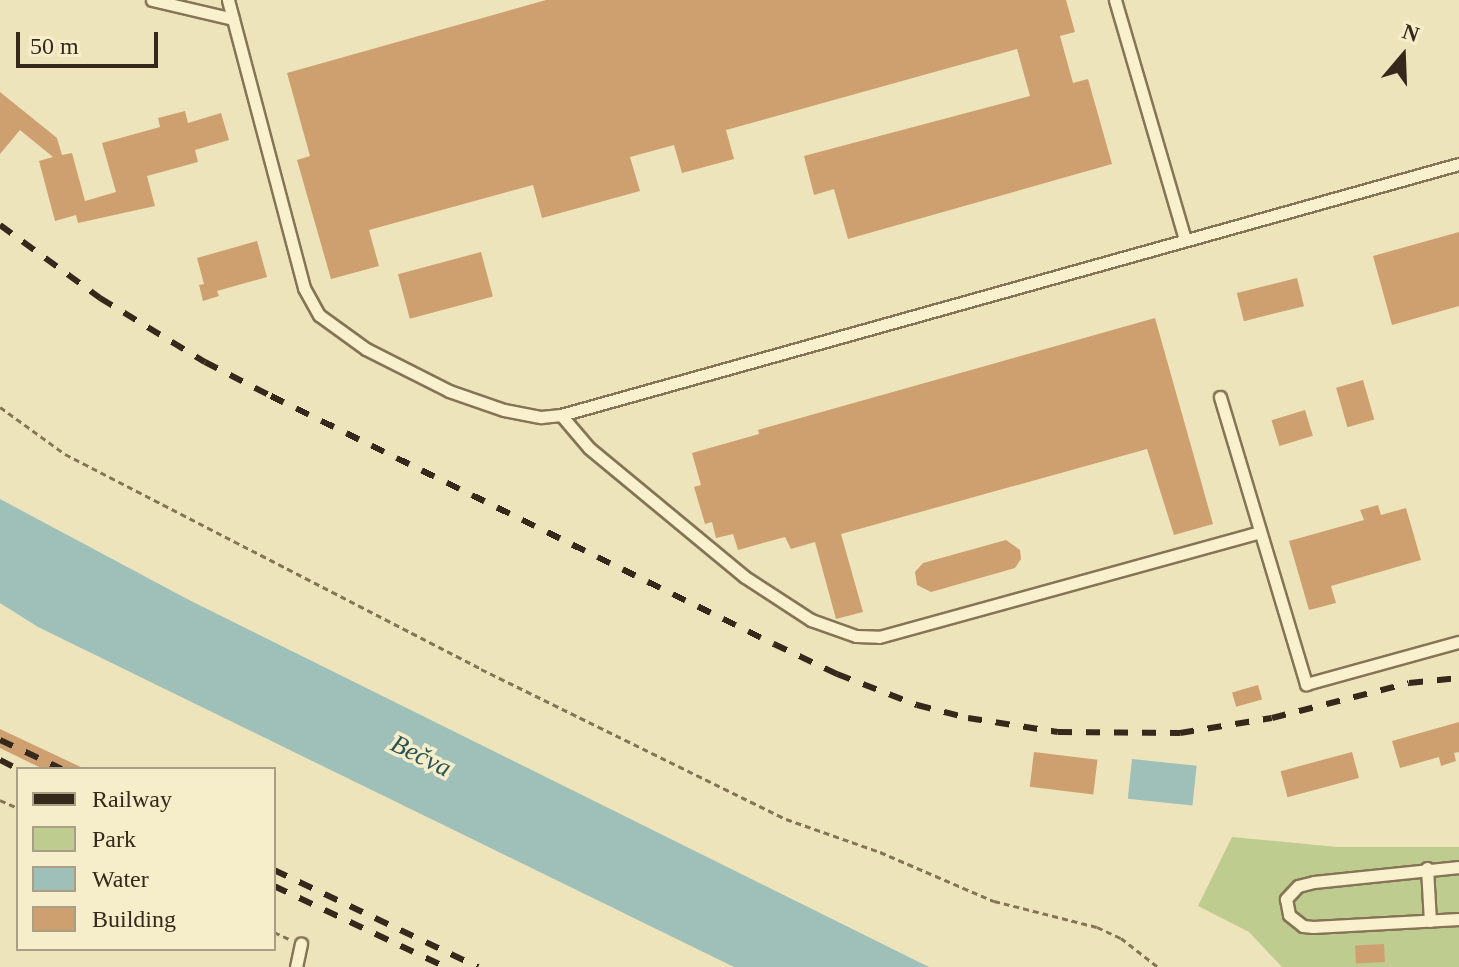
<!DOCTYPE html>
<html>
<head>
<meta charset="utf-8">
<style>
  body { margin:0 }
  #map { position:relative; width:1459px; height:967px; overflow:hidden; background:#eee4bb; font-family:"Times New Roman",serif }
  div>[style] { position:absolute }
  .green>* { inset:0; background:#becc8f }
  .water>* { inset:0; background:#9fbfb9; transform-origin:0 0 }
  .building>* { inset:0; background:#cea070; transform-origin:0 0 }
  .path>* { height:3px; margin-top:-1.5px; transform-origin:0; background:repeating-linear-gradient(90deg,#857455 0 6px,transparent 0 10px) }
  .roads { filter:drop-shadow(2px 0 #857455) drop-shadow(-2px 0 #857455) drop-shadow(0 2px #857455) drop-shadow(0 -2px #857455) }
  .lane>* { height:11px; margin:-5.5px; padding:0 5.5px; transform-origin:5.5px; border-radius:5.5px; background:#f9f1ce }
  .rail>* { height:6px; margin-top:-3px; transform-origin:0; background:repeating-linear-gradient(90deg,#34291a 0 14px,transparent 0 28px) }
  span { translate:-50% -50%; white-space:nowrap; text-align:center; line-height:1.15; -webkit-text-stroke:7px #f6eeca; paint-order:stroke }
  .water-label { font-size:26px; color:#295354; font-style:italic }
  .legend { position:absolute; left:16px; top:767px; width:260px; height:184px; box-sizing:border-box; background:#f6eeca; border:2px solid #a89f84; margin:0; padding:10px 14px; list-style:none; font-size:24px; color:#34291a }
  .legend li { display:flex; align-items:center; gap:16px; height:40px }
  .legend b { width:40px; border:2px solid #a89f84 }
  .north { position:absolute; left:1363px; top:16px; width:80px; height:80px; -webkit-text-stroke:6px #f6eeca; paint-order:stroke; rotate:19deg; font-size:22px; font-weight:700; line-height:32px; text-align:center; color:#34291a }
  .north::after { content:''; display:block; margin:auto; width:28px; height:36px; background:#34291a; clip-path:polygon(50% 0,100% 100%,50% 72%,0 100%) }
  .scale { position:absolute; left:16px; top:32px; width:142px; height:36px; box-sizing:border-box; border:4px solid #34291a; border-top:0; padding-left:10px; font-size:24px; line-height:28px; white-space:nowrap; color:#34291a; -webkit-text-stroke:6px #f6eeca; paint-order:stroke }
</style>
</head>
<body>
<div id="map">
  <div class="green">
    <i style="clip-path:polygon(1232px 837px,1337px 847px,1459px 847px,1459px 967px,1282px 967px,1249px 932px,1198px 906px)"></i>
  </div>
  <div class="water">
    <i style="clip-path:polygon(0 499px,189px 600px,929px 967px,734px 967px,38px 627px,0 603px)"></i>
    <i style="left:1132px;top:759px;width:65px;height:40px;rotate:6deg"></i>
  </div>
  <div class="building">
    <i style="clip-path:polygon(546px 0,1066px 0,1075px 32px,1060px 36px,1073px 83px,1088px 79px,1112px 164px,848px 239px,834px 189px,814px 195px,804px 156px,1030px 96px,1017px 49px,726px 130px,734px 159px,682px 173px,674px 145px,630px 157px,640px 191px,542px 218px,533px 185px,369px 230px,379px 266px,331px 279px,297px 160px,310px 156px,287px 73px)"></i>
    <i style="clip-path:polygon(0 92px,57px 138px,62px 155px,72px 153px,85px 201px,116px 192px,102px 143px,160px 127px,158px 118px,185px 111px,188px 123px,221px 113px,229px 140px,195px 150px,198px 162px,147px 176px,155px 206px,78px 223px,76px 215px,55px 221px,39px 161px,53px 157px,20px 130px,0 154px)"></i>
    <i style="clip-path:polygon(1459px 232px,1459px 306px,1392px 325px,1373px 256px)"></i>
    <i style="clip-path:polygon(257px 241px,267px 277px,217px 291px,219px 296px,203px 301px,199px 285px,204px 284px,197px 258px)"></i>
    <i style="left:481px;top:252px;width:46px;height:86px;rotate:75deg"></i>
    <i style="left:1297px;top:278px;width:29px;height:62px;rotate:76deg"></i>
    <i style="clip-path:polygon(1155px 318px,1213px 524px,1174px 535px,1147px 449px,841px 534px,863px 612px,836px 619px,815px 542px,791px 549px,785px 537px,738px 550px,733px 534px,716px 538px,712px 522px,705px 524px,694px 487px,701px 485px,692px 453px,759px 434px,758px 430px)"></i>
    <i style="left:1363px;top:380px;width:41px;height:28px;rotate:74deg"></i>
    <i style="left:1305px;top:410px;width:27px;height:35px;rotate:73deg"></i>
    <i style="clip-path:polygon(1378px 505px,1381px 515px,1406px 508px,1421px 560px,1331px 586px,1336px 603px,1309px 610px,1289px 541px,1364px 520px,1360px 510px)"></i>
    <i style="clip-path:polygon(1006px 540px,1020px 550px,1021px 559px,1015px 568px,931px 592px,917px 585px,915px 572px,923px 563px)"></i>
    <i style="left:1258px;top:685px;width:15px;height:27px;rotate:74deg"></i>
    <i style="clip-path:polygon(1459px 722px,1459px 752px,1454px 753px,1456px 761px,1441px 766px,1439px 757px,1400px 768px,1392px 741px)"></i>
    <i style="clip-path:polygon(0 729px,85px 769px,43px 769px,0 748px)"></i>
    <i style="left:1034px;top:752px;width:64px;height:35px;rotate:7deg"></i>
    <i style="left:1352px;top:752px;width:27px;height:74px;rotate:75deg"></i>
    <i style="left:1384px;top:944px;width:18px;height:29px;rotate:87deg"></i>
  </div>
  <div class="path">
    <i style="left:0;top:407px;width:80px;rotate:35.9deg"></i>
    <i style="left:65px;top:454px;width:468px;rotate:27.3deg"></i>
    <i style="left:481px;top:669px;width:340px;rotate:26.2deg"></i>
    <i style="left:786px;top:819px;width:100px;rotate:19.3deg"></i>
    <i style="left:880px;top:852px;width:124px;rotate:23.3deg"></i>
    <i style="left:994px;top:901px;width:106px;rotate:14.2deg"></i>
    <i style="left:1097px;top:927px;width:26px;rotate:25deg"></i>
    <i style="left:1121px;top:938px;width:47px;rotate:38.1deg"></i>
    <i style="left:0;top:800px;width:20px;rotate:24deg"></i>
    <i style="left:274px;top:932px;width:17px;rotate:25deg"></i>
  </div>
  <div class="roads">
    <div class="lane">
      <i style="left:152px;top:0;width:83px;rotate:13.2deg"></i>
      <i style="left:228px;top:0;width:298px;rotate:75.2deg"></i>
      <i style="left:304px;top:288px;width:31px;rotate:61deg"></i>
      <i style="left:319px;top:315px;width:58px;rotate:35.9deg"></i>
      <i style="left:366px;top:349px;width:93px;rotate:26.8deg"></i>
      <i style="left:449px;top:391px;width:58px;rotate:19.1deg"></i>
      <i style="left:504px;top:410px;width:38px;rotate:11deg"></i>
      <i style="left:541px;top:417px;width:20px;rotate:-6deg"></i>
      <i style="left:561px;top:415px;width:932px;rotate:-15.62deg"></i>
      <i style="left:1115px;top:0;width:250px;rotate:73.7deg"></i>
      <i style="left:1220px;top:397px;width:300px;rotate:73.3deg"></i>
      <i style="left:1306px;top:684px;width:159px;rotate:-15.4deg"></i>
      <i style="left:561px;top:415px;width:43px;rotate:49.7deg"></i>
      <i style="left:589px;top:448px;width:202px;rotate:39.6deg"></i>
      <i style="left:745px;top:577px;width:79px;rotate:33.1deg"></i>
      <i style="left:811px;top:620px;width:48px;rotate:19.6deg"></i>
      <i style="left:856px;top:636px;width:23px;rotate:2deg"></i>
      <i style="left:879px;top:637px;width:395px;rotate:-15.4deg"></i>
      <i style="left:1459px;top:867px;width:146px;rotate:174.1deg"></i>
      <i style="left:1314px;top:882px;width:16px;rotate:166deg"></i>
      <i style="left:1298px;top:886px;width:18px;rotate:133deg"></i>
      <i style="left:1286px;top:899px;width:16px;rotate:79deg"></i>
      <i style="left:1289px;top:915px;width:18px;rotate:38deg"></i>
      <i style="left:1303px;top:926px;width:10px;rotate:6deg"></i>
      <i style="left:1313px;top:927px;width:146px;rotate:-3.1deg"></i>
      <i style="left:1427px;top:868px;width:53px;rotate:86.8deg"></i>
      <i style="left:296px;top:967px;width:24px;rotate:-78deg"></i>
    </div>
  </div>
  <div class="rail">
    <i style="left:0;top:225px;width:124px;rotate:36.1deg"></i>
    <i style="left:100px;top:298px;width:123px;rotate:31.4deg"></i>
    <i style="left:205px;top:362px;width:74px;rotate:27.3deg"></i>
    <i style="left:271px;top:396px;width:561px;rotate:26.25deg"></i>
    <i style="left:774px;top:644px;width:70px;rotate:25.5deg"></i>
    <i style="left:837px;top:674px;width:86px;rotate:21.2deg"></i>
    <i style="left:917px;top:705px;width:53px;rotate:14.3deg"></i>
    <i style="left:968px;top:718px;width:91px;rotate:8.8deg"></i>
    <i style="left:1058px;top:732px;width:122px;rotate:0.5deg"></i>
    <i style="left:1180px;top:733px;width:93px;rotate:-9.3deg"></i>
    <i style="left:1272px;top:718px;width:141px;rotate:-14.3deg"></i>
    <i style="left:1409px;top:683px;width:50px;rotate:-5.7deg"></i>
    <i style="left:0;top:740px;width:68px;rotate:25.1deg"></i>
    <i style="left:0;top:760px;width:20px;rotate:27deg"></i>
    <i style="left:274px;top:870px;width:226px;rotate:25.4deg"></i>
    <i style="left:274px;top:886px;width:189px;rotate:25.3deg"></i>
  </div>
  <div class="water-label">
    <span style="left:421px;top:756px;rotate:26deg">Bečva</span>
  </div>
  <ul class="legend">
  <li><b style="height:10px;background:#34291a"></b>Railway</li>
  <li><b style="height:22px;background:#becc8f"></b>Park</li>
  <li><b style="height:22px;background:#9fbfb9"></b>Water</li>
  <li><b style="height:22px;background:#cea070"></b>Building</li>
  </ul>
  <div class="north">N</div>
  <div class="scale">50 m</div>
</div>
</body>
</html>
